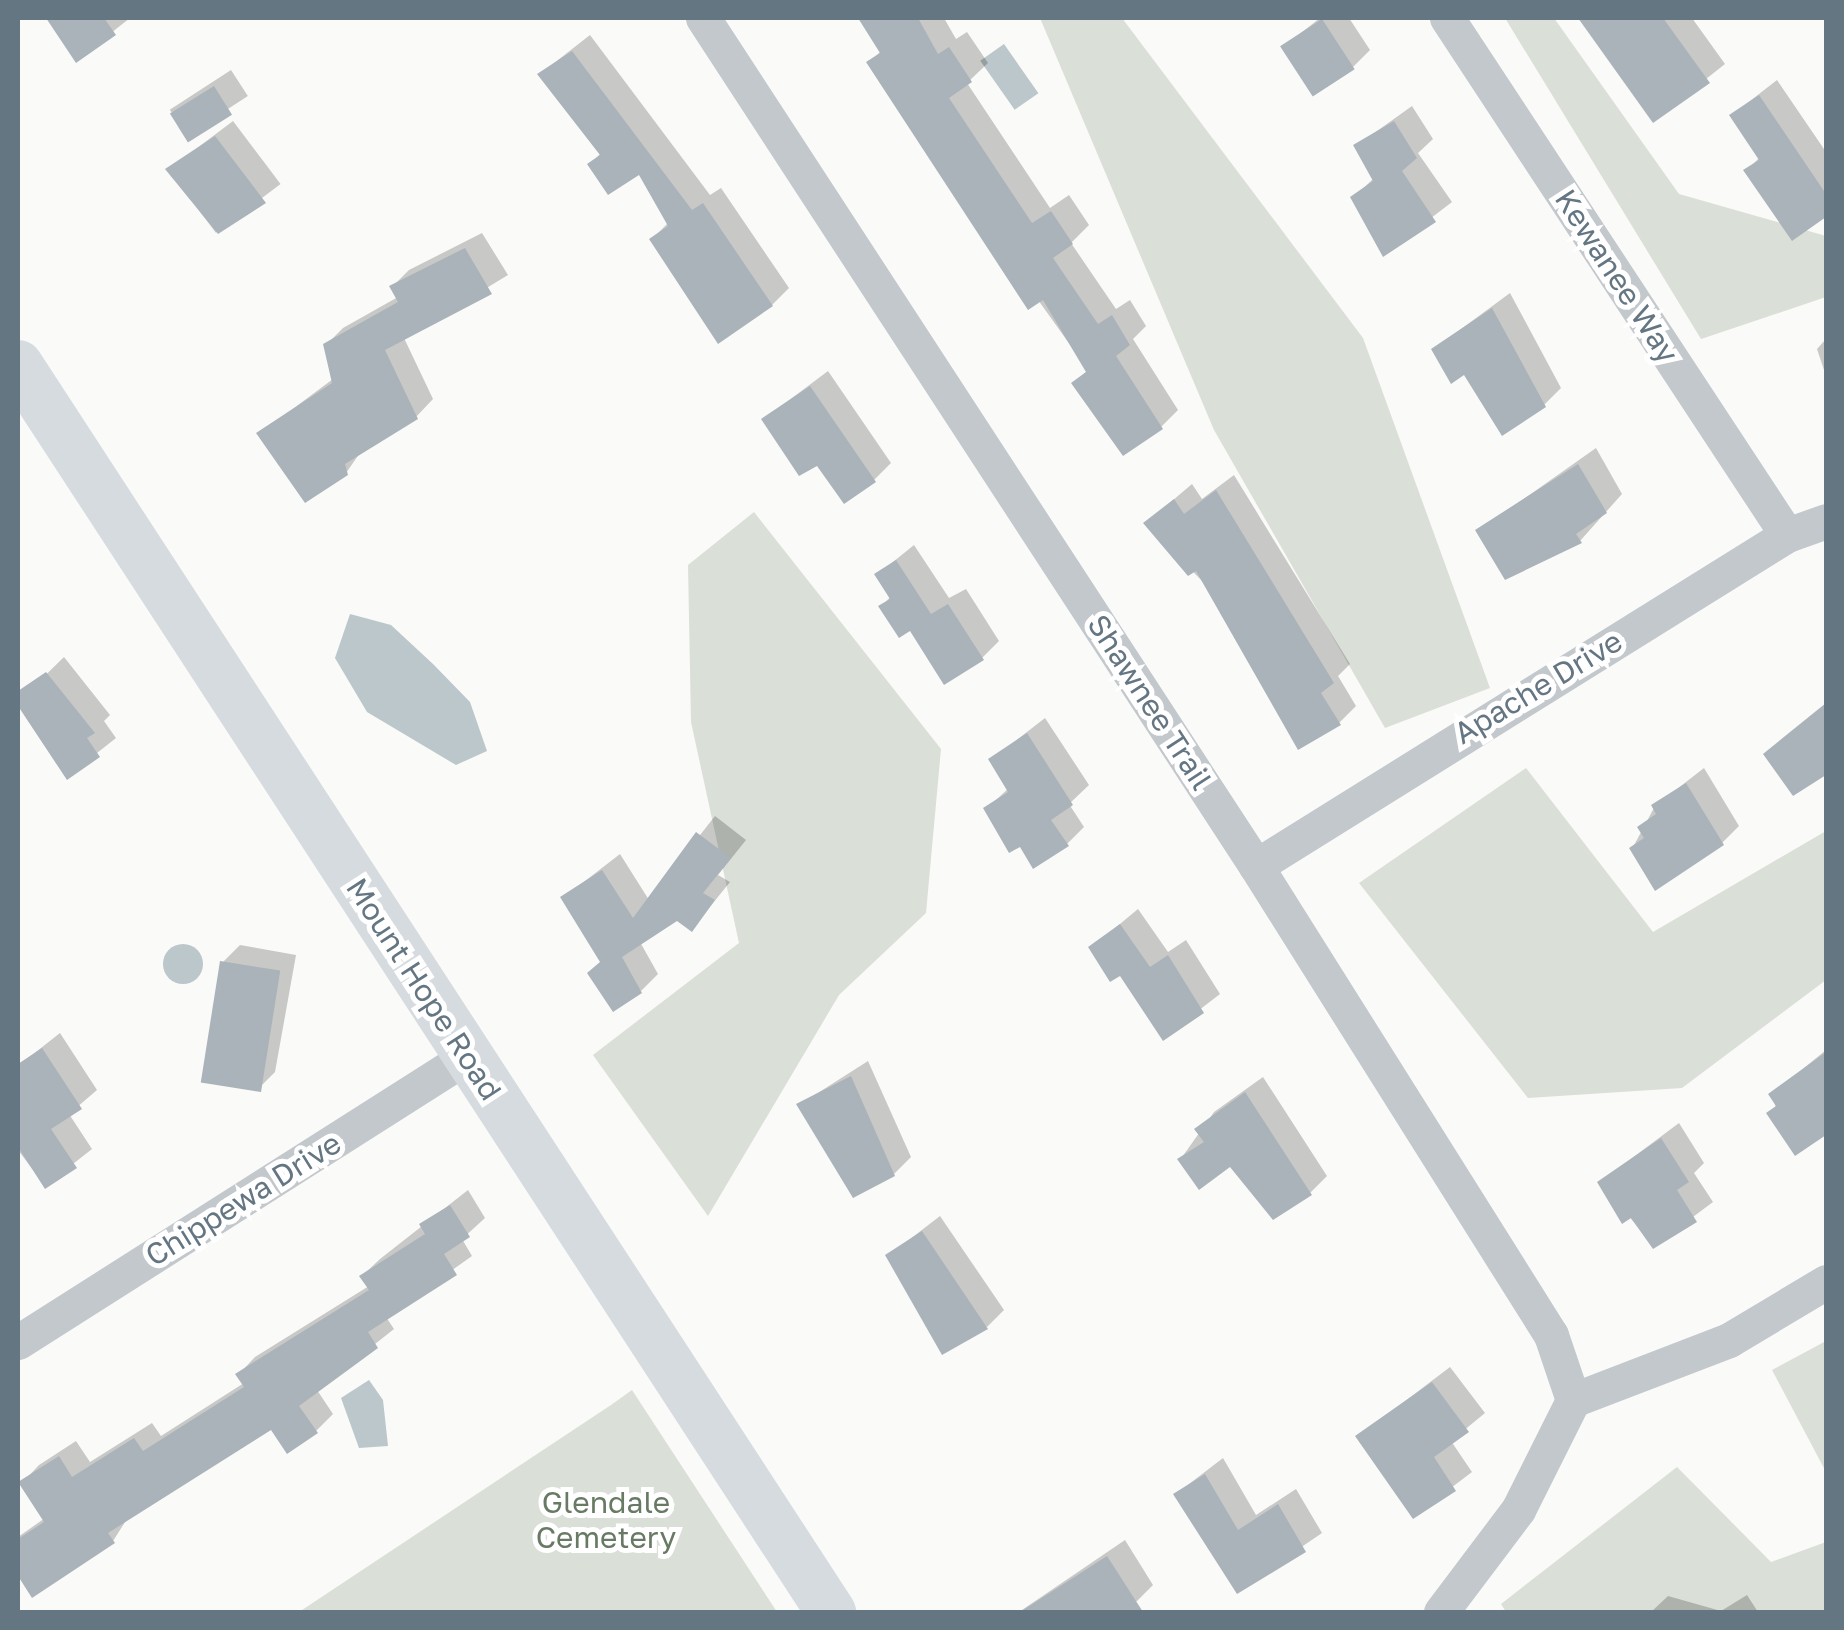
<!DOCTYPE html>
<html>
<head>
<meta charset="utf-8">
<style>
  body { margin:0 }
  #map { position:relative; width:1844px; height:1630px; overflow:hidden; background:#fafaf8; font-family:"Golos Text",sans-serif }
  div>[style] { position:absolute }
  .green>* { inset:0; background:#dadfd7 }
  .water>* { inset:0; background:#bbc7cb; transform-origin:0 0 }
  .round { border-radius:50% }
  .shadow>* { inset:0; background:#0003; transform-origin:0 0 }
  .building>* { inset:0; background:#aab3b9; transform-origin:0 0 }
  .street>* { height:35px; margin:-17.5px; padding:0 17.5px; transform-origin:17.5px; border-radius:17.5px; background:#c3c8cc }
  .secondary>* { height:50px; margin:-25px; padding:0 25px; transform-origin:25px; border-radius:25px; background:#d6dbdf }
  span { translate:-50% -50%; white-space:nowrap; text-align:center; line-height:1.15; -webkit-text-stroke:10px #fff; paint-order:stroke }
  .street-label { font-size:30px; color:#657683 }
  .park-label { font-size:30px; color:#687a64 }
  .frame { position:absolute; inset:0; border:20px solid #657683; pointer-events:none }
</style>
</head>
<body>
<div id="map">
  <div class="green">
    <i style="clip-path:polygon(1040px 18px,1122px 18px,1363px 338px,1490px 688px,1385px 728px,1214px 430px)"></i>
    <i style="clip-path:polygon(1505px 18px,1554px 18px,1679px 194px,1826px 236px,1826px 297px,1701px 339px)"></i>
    <i style="clip-path:polygon(754px 512px,941px 749px,926px 913px,839px 995px,708px 1216px,593px 1055px,739px 943px,691px 722px,688px 565px)"></i>
    <i style="clip-path:polygon(1526px 768px,1653px 932px,1826px 831px,1826px 980px,1682px 1088px,1528px 1098px,1359px 883px)"></i>
    <i style="clip-path:polygon(1826px 1341px,1826px 1472px,1772px 1370px)"></i>
    <i style="clip-path:polygon(632px 1390px,777px 1612px,299px 1612px,611px 1405px)"></i>
    <i style="clip-path:polygon(1677px 1467px,1771px 1562px,1826px 1542px,1826px 1612px,1506px 1612px,1501px 1604px)"></i>
  </div>
  <div class="water">
    <i style="left:1004px;top:44px;width:60px;height:29px;rotate:55deg"></i>
    <i style="clip-path:polygon(350px 614px,391px 625px,433px 664px,470px 702px,487px 751px,456px 765px,367px 712px,335px 658px)"></i>
    <i class="round" style="left:163px;top:944px;width:40px;height:40px"></i>
    <i style="clip-path:polygon(369px 1380px,383px 1400px,388px 1446px,359px 1448px,341px 1398px)"></i>
  </div>
  <div class="shadow">
    <i style="clip-path:polygon(49px 18px,130px 18px,77px 60px)"></i>
    <i style="clip-path:polygon(861px 18px,944px 18px,956px 39px,967px 32px,988px 63px,967px 83px,1050px 208px,1069px 195px,1089px 225px,1071px 243px,1116px 309px,1130px 300px,1146px 326px,1133px 339px,1178px 410px,1161px 427px,1074px 384px,1088px 370px,869px 63px,881px 51px)"></i>
    <i style="clip-path:polygon(1320px 18px,1349px 18px,1370px 50px,1353px 67px,1283px 47px)"></i>
    <i style="clip-path:polygon(1588px 18px,1692px 18px,1725px 64px,1654px 120px)"></i>
    <i style="clip-path:polygon(590px 35px,710px 195px,721px 188px,789px 288px,772px 305px,652px 239px,669px 222px,640px 172px,590px 164px,601px 153px,540px 74px)"></i>
    <i style="left:231px;top:70px;width:31px;height:73px;rotate:57deg"></i>
    <i style="clip-path:polygon(1777px 80px,1826px 152px,1826px 214px,1792px 238px,1747px 170px,1760px 157px,1732px 115px)"></i>
    <i style="clip-path:polygon(1412px 106px,1433px 139px,1418px 153px,1452px 202px,1384px 254px,1353px 198px,1374px 178px,1356px 146px)"></i>
    <i style="left:233px;top:121px;width:79px;height:81px;rotate:53deg"></i>
    <i style="clip-path:polygon(482px 233px,508px 275px,404px 338px,433px 399px,416px 417px,362px 450px,346px 473px,259px 434px,333px 379px,326px 345px,343px 328px,398px 297px,392px 287px,409px 270px)"></i>
    <i style="clip-path:polygon(1510px 293px,1561px 388px,1544px 405px,1434px 349px)"></i>
    <i style="clip-path:polygon(1826px 339px,1826px 376px,1817px 349px)"></i>
    <i style="clip-path:polygon(828px 371px,891px 463px,874px 480px,818px 463px,764px 419px)"></i>
    <i style="clip-path:polygon(1596px 448px,1622px 494px,1580px 541px,1478px 531px)"></i>
    <i style="clip-path:polygon(1234px 475px,1350px 664px,1338px 676px,1356px 706px,1339px 723px,1146px 523px,1192px 484px,1202px 499px)"></i>
    <i style="clip-path:polygon(914px 545px,949px 598px,966px 589px,999px 641px,982px 658px,881px 607px,891px 596px,878px 574px)"></i>
    <i style="clip-path:polygon(64px 657px,110px 715px,104px 721px,116px 738px,68px 776px,18px 702px)"></i>
    <i style="clip-path:polygon(1045px 718px,1089px 785px,1069px 804px,1084px 827px,1067px 844px,1021px 843px,986px 809px,1009px 788px,991px 760px)"></i>
    <i style="clip-path:polygon(1704px 768px,1739px 826px,1722px 843px,1632px 849px,1655px 806px)"></i>
    <i style="clip-path:polygon(715px 816px,746px 840px,718px 875px,730px 882px,692px 929px,677px 918px,640px 942px,658px 974px,641px 991px,602px 961px,563px 898px,620px 854px,649px 900px)"></i>
    <i style="clip-path:polygon(1138px 909px,1168px 952px,1186px 940px,1220px 994px,1164px 1037px,1121px 972px,1091px 948px)"></i>
    <i style="clip-path:polygon(240px 945px,296px 955px,275px 1072px,258px 1089px,223px 962px)"></i>
    <i style="clip-path:polygon(60px 1033px,97px 1090px,69px 1114px,92px 1149px,45px 1186px,18px 1150px,18px 1066px)"></i>
    <i style="clip-path:polygon(1826px 1050px,1826px 1132px,1795px 1153px,1771px 1095px)"></i>
    <i style="clip-path:polygon(868px 1061px,911px 1157px,894px 1174px,799px 1105px)"></i>
    <i style="clip-path:polygon(1263px 1077px,1327px 1176px,1310px 1193px,1230px 1164px,1180px 1160px,1214px 1112px)"></i>
    <i style="clip-path:polygon(1679px 1123px,1704px 1163px,1694px 1173px,1713px 1202px,1654px 1246px,1600px 1182px)"></i>
    <i style="clip-path:polygon(468px 1190px,485px 1218px,462px 1239px,472px 1256px,386px 1317px,394px 1329px,317px 1390px,333px 1414px,316px 1431px,272px 1427px,127px 1519px,113px 1541px,32px 1595px,18px 1572px,18px 1537px,45px 1518px,22px 1483px,39px 1465px,76px 1441px,90px 1462px,152px 1423px,161px 1436px,244px 1383px,238px 1375px,255px 1357px,369px 1286px,362px 1276px,380px 1259px)"></i>
    <i style="clip-path:polygon(940px 1216px,1004px 1310px,987px 1327px,888px 1256px)"></i>
    <i style="clip-path:polygon(1450px 1367px,1485px 1413px,1451px 1441px,1472px 1472px,1414px 1516px,1359px 1436px)"></i>
    <i style="clip-path:polygon(1223px 1458px,1256px 1515px,1296px 1489px,1322px 1533px,1237px 1591px,1176px 1494px)"></i>
    <i style="clip-path:polygon(1125px 1540px,1153px 1585px,1136px 1602px,1121px 1612px,1019px 1612px)"></i>
    <i style="clip-path:polygon(1747px 1595px,1758px 1612px,1651px 1612px,1668px 1596px,1721px 1611px)"></i>
  </div>
  <div class="building">
    <i style="clip-path:polygon(46px 18px,104px 18px,116px 35px,76px 63px)"></i>
    <i style="clip-path:polygon(858px 18px,918px 18px,938px 54px,949px 47px,972px 82px,949px 98px,1032px 223px,1051px 211px,1073px 244px,1053px 258px,1098px 324px,1112px 315px,1130px 345px,1116px 356px,1163px 429px,1123px 456px,1071px 383px,1086px 372px,1043px 300px,1028px 310px,866px 62px,880px 53px)"></i>
    <i style="clip-path:polygon(1578px 18px,1663px 18px,1710px 83px,1653px 123px)"></i>
    <i style="left:1322px;top:19px;width:60px;height:50px;rotate:57deg"></i>
    <i style="clip-path:polygon(572px 51px,692px 210px,703px 203px,773px 306px,718px 344px,649px 239px,668px 226px,639px 175px,608px 195px,587px 164px,600px 155px,537px 74px)"></i>
    <i style="left:214px;top:86px;width:34px;height:52px;rotate:58deg"></i>
    <i style="clip-path:polygon(1759px 95px,1826px 194px,1826px 217px,1792px 241px,1743px 170px,1759px 160px,1729px 115px)"></i>
    <i style="clip-path:polygon(1394px 121px,1417px 158px,1402px 171px,1436px 222px,1383px 257px,1350px 197px,1373px 181px,1353px 145px)"></i>
    <i style="clip-path:polygon(215px 136px,266px 203px,218px 234px,165px 169px)"></i>
    <i style="clip-path:polygon(465px 248px,492px 294px,385px 350px,418px 419px,345px 464px,348px 475px,305px 503px,256px 433px,332px 383px,323px 344px,398px 302px,389px 286px)"></i>
    <i style="clip-path:polygon(1492px 308px,1546px 407px,1502px 436px,1464px 375px,1451px 384px,1431px 349px)"></i>
    <i style="clip-path:polygon(810px 386px,876px 482px,844px 504px,817px 466px,799px 476px,761px 419px)"></i>
    <i style="clip-path:polygon(1578px 464px,1607px 513px,1576px 534px,1582px 543px,1505px 580px,1475px 530px)"></i>
    <i style="clip-path:polygon(1216px 490px,1334px 683px,1321px 693px,1341px 725px,1298px 750px,1196px 571px,1188px 576px,1143px 523px,1174px 499px,1184px 514px)"></i>
    <i style="clip-path:polygon(896px 560px,931px 614px,948px 604px,984px 660px,944px 685px,910px 631px,899px 638px,878px 606px,890px 599px,874px 574px)"></i>
    <i style="clip-path:polygon(46px 672px,95px 733px,87px 738px,100px 757px,67px 780px,18px 706px,18px 691px)"></i>
    <i style="clip-path:polygon(1826px 703px,1826px 775px,1793px 796px,1763px 754px)"></i>
    <i style="clip-path:polygon(1027px 733px,1073px 805px,1051px 820px,1069px 846px,1033px 869px,1020px 847px,1009px 853px,983px 808px,1008px 792px,988px 759px)"></i>
    <i style="clip-path:polygon(1686px 783px,1724px 845px,1655px 891px,1629px 848px,1644px 838px,1637px 827px,1656px 814px,1651px 805px)"></i>
    <i style="clip-path:polygon(696px 832px,731px 858px,703px 893px,715px 900px,692px 932px,677px 921px,622px 957px,642px 993px,613px 1012px,587px 973px,600px 962px,560px 897px,602px 870px,633px 918px)"></i>
    <i style="clip-path:polygon(1120px 924px,1150px 967px,1168px 955px,1204px 1013px,1163px 1041px,1120px 976px,1110px 982px,1088px 947px)"></i>
    <i style="left:220px;top:961px;width:61px;height:123px;rotate:9deg"></i>
    <i style="clip-path:polygon(42px 1048px,82px 1109px,51px 1129px,77px 1168px,45px 1189px,18px 1147px,18px 1064px)"></i>
    <i style="clip-path:polygon(1826px 1052px,1826px 1135px,1795px 1156px,1766px 1113px,1776px 1106px,1768px 1094px)"></i>
    <i style="clip-path:polygon(851px 1076px,895px 1176px,853px 1198px,796px 1104px)"></i>
    <i style="clip-path:polygon(1245px 1092px,1312px 1195px,1273px 1220px,1230px 1167px,1199px 1190px,1177px 1159px,1204px 1142px,1194px 1129px)"></i>
    <i style="clip-path:polygon(1661px 1138px,1689px 1182px,1677px 1190px,1697px 1222px,1653px 1249px,1631px 1218px,1622px 1224px,1597px 1182px)"></i>
    <i style="clip-path:polygon(450px 1205px,470px 1237px,444px 1254px,457px 1275px,368px 1332px,378px 1348px,299px 1406px,318px 1433px,287px 1454px,271px 1430px,108px 1533px,115px 1543px,32px 1598px,18px 1576px,18px 1539px,44px 1522px,18px 1482px,59px 1456px,72px 1477px,134px 1438px,143px 1451px,244px 1387px,235px 1374px,369px 1290px,359px 1276px,425px 1234px,419px 1224px)"></i>
    <i style="clip-path:polygon(922px 1231px,988px 1329px,942px 1355px,885px 1255px)"></i>
    <i style="clip-path:polygon(1432px 1382px,1469px 1432px,1434px 1457px,1456px 1491px,1413px 1519px,1355px 1436px)"></i>
    <i style="clip-path:polygon(1205px 1474px,1238px 1530px,1278px 1504px,1306px 1552px,1237px 1594px,1173px 1494px)"></i>
    <i style="clip-path:polygon(1107px 1556px,1143px 1612px,1020px 1612px)"></i>
  </div>
  <div class="street">
    <i style="left:703px;top:18px;width:1012px;rotate:56.89deg"></i>
    <i style="left:1256px;top:866px;width:554px;rotate:57.83deg"></i>
    <i style="left:1551px;top:1335px;width:69px;rotate:71.3deg"></i>
    <i style="left:1447px;top:18px;width:619px;rotate:56.67deg"></i>
    <i style="left:1256px;top:866px;width:626px;rotate:-31.94deg"></i>
    <i style="left:1787px;top:535px;width:41px;rotate:-19.7deg"></i>
    <i style="left:18px;top:1342px;width:533px;rotate:-32.44deg"></i>
    <i style="left:1441px;top:1612px;width:128px;rotate:-53deg"></i>
    <i style="left:1518px;top:1510px;width:123px;rotate:-63.4deg"></i>
    <i style="left:1573px;top:1400px;width:167px;rotate:-21deg"></i>
    <i style="left:1729px;top:1340px;width:113px;rotate:-30.9deg"></i>
  </div>
  <div class="secondary">
    <i style="left:18px;top:365px;width:1489px;rotate:56.9deg"></i>
  </div>
  <div class="street-label">
    <span style="left:1617px;top:276px;rotate:57deg">Kewanee Way</span>
    <span style="left:1538px;top:687px;rotate:-31deg">Apache Drive</span>
    <span style="left:1150px;top:702px;rotate:57deg">Shawnee Trail</span>
    <span style="left:424px;top:989px;rotate:57deg">Mount Hope Road</span>
    <span style="left:243px;top:1199px;rotate:-32deg">Chippewa Drive</span>
  </div>
  <div class="park-label">
    <span style="left:606px;top:1519px">Glendale<br>Cemetery</span>
  </div>
  <div class="frame"></div>
</div>
</body>
</html>
